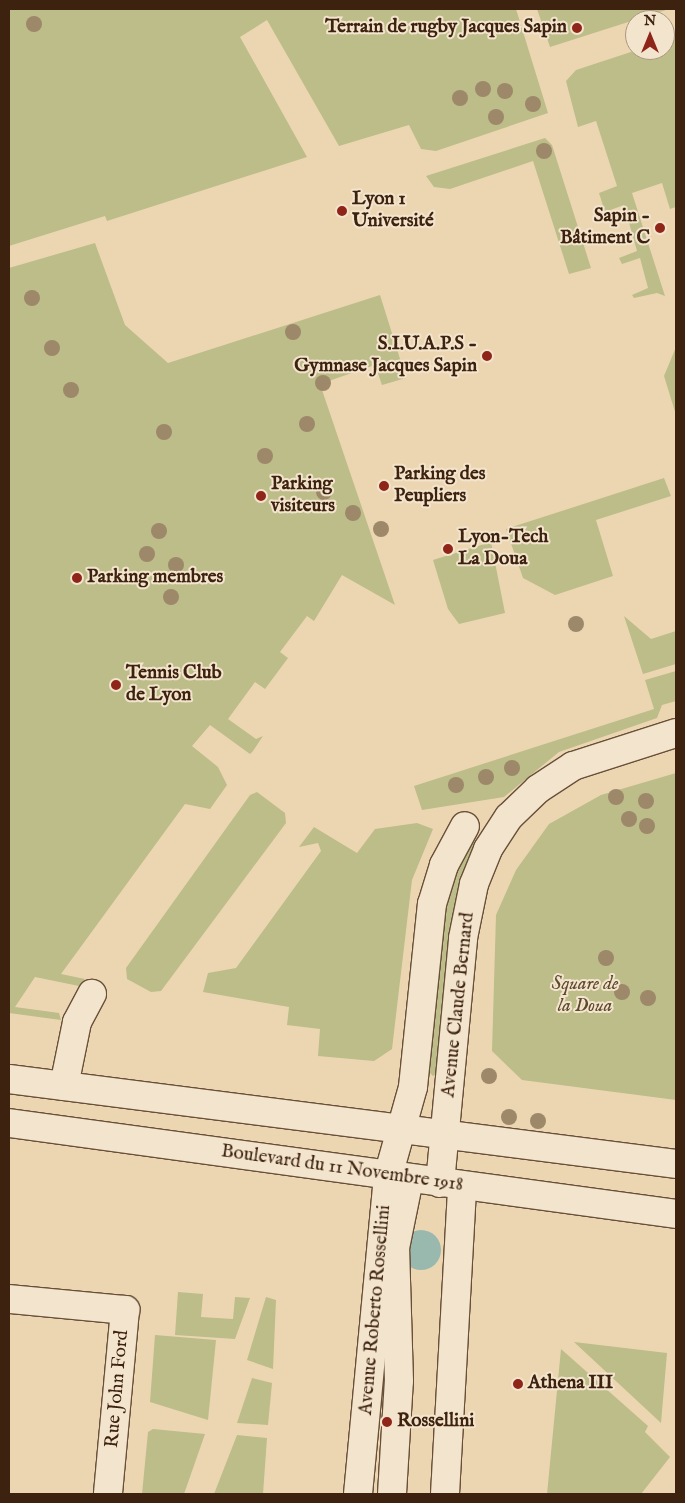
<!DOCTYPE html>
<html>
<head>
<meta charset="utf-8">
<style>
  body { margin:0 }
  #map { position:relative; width:685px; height:1503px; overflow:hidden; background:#ecd6b2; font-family:"IM FELL English",serif }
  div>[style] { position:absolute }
  .green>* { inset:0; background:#bcbd89 }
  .water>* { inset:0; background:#99b9ae }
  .round { border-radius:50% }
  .roads { filter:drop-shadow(1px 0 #694f38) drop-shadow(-1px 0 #694f38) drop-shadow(0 1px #694f38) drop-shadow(0 -1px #694f38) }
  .minor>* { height:28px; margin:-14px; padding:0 14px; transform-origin:14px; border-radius:14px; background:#f3e4cd }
  .trees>* { width:16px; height:16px; margin:-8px; border-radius:50%; background:#9d8869 }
  .dots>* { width:14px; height:14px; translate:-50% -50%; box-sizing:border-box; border:2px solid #f3e4cd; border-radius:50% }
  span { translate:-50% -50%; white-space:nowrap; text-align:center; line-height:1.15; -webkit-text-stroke:4px #f3e4cd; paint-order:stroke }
  .poi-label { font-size:19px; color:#3d220f; font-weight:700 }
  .right { translate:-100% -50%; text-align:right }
  .left { translate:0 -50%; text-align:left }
  .park-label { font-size:19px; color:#5d492e; font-style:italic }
  .street-label { font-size:19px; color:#3d220f }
  .frame { position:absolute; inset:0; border:10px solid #3d220f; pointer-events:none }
  .north { position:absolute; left:625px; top:10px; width:50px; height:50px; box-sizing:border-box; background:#f3e4cd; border:1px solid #aa9681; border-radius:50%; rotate:0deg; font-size:14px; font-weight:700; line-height:20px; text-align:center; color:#3d220f }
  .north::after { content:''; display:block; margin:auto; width:18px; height:22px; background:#8f2418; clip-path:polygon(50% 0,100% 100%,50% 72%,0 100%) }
</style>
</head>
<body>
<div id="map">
  <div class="green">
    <i style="clip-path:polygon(9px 9px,516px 9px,548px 113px,436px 151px,421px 149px,409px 125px,339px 146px,267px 20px,240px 37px,307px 157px,107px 221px,105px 216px,9px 246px)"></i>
    <i style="clip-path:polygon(537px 9px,669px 9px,550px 47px)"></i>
    <i style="clip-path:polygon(676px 37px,676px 207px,670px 209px,662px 183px,632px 193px,665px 296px,657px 293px,634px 298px,632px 295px,648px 288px,640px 258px,622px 264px,619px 258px,637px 251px,624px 205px,605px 212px,599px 193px,617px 186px,596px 121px,578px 127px,566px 81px,576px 70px,637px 50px,665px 50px,665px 41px)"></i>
    <i style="clip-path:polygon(545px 138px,552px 145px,591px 268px,569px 274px,533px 161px,450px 189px,434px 187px,426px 176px)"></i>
    <i style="clip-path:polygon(95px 243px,125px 325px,168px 363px,380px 295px,406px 378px,382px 385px,375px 365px,320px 384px,395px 605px,342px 575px,314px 621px,307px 616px,280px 652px,288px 658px,265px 689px,255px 682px,228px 719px,256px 739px,263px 736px,253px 751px,250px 754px,210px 725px,192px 746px,218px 767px,227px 785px,210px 809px,185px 804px,61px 974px,85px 979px,79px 986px,35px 977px,15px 1007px,59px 1013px,61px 1020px,9px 1013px,9px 268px)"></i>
    <i style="clip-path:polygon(676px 347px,676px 415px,664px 376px)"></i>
    <i style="clip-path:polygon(664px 478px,671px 496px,596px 520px,613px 576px,555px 595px,523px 578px,506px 529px)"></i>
    <i style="clip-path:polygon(491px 542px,505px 613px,459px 624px,448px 609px,433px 560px)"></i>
    <i style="clip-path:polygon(624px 616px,651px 639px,676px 631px,676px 664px,643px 674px)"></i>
    <i style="clip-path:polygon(676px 671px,676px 701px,662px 705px,657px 718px,559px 752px,504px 797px,422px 810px,414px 786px,654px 709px,645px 680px)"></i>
    <i style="clip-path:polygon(676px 773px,676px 1100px,522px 1080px,492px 1051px,496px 915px,516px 870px,549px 824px,601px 795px)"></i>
    <i style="clip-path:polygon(257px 792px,285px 813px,286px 823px,161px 991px,151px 992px,127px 979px,126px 968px,250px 795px)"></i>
    <i style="clip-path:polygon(417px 823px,433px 829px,412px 880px,392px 1049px,374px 1061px,318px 1056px,320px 1029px,287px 1025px,289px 1007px,203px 992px,208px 973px,236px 968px,321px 851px,318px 843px,299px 847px,314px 827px,357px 853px,375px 829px)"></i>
    <i style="clip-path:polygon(468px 841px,476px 843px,456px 898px,438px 1074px,433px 1076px,429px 1072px,441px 913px,447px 887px)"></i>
    <i style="clip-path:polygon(178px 1292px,203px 1294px,201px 1317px,233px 1319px,235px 1297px,250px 1298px,235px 1339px,175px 1335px)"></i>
    <i style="clip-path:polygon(266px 1297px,276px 1300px,273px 1369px,247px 1360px)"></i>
    <i style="clip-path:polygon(155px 1335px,216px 1340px,208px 1420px,150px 1402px)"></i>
    <i style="clip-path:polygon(574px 1342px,667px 1353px,661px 1423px)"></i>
    <i style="clip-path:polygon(561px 1349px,648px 1426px,645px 1432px,670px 1457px,641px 1494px,547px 1494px)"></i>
    <i style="clip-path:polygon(252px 1378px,272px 1383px,268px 1425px,237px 1423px)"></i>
    <i style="clip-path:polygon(153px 1429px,205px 1434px,184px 1494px,142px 1494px,148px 1432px)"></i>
    <i style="clip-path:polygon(237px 1435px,267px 1438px,263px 1494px,214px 1494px)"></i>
  </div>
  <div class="water">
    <i class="round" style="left:401px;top:1230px;width:40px;height:40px"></i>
  </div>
  <div class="roads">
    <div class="minor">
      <i style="left:9px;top:1079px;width:672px;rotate:7.26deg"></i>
      <i style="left:64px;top:1086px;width:65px;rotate:-78.5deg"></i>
      <i style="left:77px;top:1022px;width:32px;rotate:-62deg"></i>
      <i style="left:9px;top:1123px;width:673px;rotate:7.77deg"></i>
      <i style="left:440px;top:1183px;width:246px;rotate:-84.6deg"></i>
      <i style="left:463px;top:938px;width:55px;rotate:-78.5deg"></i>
      <i style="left:474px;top:884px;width:38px;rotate:-68deg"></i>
      <i style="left:488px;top:849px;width:38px;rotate:-57deg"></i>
      <i style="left:509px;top:817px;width:40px;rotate:-44deg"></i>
      <i style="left:538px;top:789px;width:42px;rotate:-33.3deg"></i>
      <i style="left:573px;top:766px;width:108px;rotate:-17.8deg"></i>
      <i style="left:9px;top:1299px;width:117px;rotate:5.4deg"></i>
      <i style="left:125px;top:1310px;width:185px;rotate:95.3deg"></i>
      <i style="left:358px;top:1494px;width:319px;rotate:-84.6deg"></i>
      <i style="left:388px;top:1176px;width:92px;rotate:-74.3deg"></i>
      <i style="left:413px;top:1087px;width:184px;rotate:-84.1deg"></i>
      <i style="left:432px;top:904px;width:41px;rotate:-72.9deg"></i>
      <i style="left:444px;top:865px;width:44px;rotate:-61.7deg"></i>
      <i style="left:392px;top:1494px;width:113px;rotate:-86.5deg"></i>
      <i style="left:399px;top:1381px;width:133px;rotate:-91.7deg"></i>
      <i style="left:395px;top:1248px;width:70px;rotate:-78.5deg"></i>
      <i style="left:445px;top:1494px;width:308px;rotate:-86.8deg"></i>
    </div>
  </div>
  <div class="trees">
    <i style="left:34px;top:24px"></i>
    <i style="left:483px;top:89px"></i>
    <i style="left:505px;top:91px"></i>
    <i style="left:460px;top:98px"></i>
    <i style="left:533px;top:104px"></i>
    <i style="left:496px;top:117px"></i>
    <i style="left:544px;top:151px"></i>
    <i style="left:32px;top:298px"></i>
    <i style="left:293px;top:332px"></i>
    <i style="left:52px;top:348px"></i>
    <i style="left:323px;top:383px"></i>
    <i style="left:71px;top:390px"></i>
    <i style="left:307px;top:424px"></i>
    <i style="left:164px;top:432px"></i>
    <i style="left:265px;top:456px"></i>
    <i style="left:324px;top:492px"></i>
    <i style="left:353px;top:513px"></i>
    <i style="left:381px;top:529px"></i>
    <i style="left:159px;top:531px"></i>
    <i style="left:147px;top:554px"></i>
    <i style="left:176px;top:565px"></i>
    <i style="left:171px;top:597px"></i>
    <i style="left:576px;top:624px"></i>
    <i style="left:512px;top:768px"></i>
    <i style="left:486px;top:777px"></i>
    <i style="left:456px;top:785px"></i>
    <i style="left:616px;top:797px"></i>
    <i style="left:646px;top:801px"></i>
    <i style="left:629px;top:819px"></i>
    <i style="left:647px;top:826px"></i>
    <i style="left:606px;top:958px"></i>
    <i style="left:622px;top:992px"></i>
    <i style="left:648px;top:998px"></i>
    <i style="left:489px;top:1076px"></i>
    <i style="left:509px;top:1117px"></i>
    <i style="left:538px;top:1121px"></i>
  </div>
  <div class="dots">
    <i style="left:577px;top:28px;background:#8f2418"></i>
    <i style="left:342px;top:211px;background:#8f2418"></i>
    <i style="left:660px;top:228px;background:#8f2418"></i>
    <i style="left:487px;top:356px;background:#8f2418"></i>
    <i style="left:384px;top:486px;background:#8f2418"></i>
    <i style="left:261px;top:496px;background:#8f2418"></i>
    <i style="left:448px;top:549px;background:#8f2418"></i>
    <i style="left:77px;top:578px;background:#8f2418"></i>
    <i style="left:116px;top:685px;background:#8f2418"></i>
    <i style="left:518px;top:1384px;background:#8f2418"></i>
    <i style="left:387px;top:1422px;background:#8f2418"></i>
  </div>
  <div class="poi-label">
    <span class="right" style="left:567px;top:28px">Terrain de rugby Jacques Sapin</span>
    <span class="left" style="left:352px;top:211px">Lyon 1<br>Université</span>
    <span class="right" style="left:650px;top:228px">Sapin -<br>Bâtiment C</span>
    <span class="right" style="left:477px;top:356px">S.I.U.A.P.S -<br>Gymnase Jacques Sapin</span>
    <span class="left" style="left:394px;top:486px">Parking des<br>Peupliers</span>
    <span class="left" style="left:271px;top:496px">Parking<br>visiteurs</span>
    <span class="left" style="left:458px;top:549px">Lyon-Tech<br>La Doua</span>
    <span class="left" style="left:87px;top:578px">Parking membres</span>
    <span class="left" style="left:126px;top:685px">Tennis Club<br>de Lyon</span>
    <span class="left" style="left:528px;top:1384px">Athena III</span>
    <span class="left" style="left:397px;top:1422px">Rossellini</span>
  </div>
  <div class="park-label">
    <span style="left:585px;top:996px">Square de<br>la Doua</span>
  </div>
  <div class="street-label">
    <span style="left:459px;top:1005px;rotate:-84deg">Avenue Claude Bernard</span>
    <span style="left:342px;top:1169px;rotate:8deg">Boulevard du 11 Novembre 1918</span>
    <span style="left:376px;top:1310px;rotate:-85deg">Avenue Roberto Rossellini</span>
    <span style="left:118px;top:1389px;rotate:-85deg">Rue John Ford</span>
  </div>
  <div class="frame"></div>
  <div class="north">N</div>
</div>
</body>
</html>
